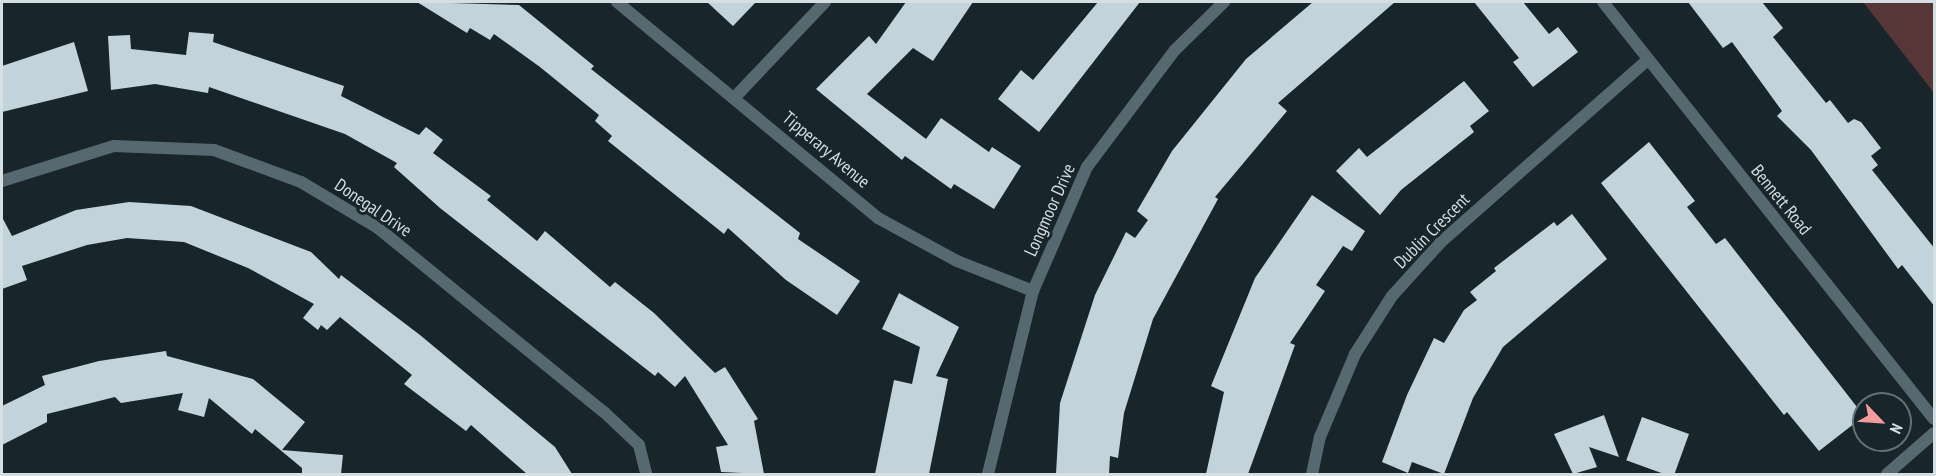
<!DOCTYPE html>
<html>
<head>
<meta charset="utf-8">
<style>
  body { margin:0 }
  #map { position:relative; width:1936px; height:476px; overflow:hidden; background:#18262c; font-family:"PT Sans Narrow",sans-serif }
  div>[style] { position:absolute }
  .green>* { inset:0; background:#563636 }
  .building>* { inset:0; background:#c2d3db; transform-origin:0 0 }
  .minor>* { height:12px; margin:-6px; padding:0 6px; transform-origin:6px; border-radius:6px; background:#566971 }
  .tertiary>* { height:12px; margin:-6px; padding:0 6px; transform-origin:6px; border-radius:6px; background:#566971 }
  span { translate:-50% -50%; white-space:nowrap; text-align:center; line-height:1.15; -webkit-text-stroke:6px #18262c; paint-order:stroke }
  .street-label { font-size:18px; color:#d5dee1 }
  .frame { position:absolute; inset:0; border:3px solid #d5dee1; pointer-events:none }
  .north { position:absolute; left:1852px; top:392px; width:60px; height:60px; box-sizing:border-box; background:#18262c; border:2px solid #647074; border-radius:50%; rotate:115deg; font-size:16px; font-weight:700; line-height:24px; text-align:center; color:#d5dee1 }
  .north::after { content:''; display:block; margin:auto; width:21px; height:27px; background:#f59b9b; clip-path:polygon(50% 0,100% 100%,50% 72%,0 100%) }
</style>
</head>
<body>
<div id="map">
  <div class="green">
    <i style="clip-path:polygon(1863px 2px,1934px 2px,1934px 93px)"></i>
  </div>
  <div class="building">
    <i style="clip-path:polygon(417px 2px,519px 5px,594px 66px,591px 69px,800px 233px,798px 239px,860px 281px,837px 315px,786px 280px,728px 228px,724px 234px,608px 141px,612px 136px,595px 121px,599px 115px,540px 67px,494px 34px,490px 40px,470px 28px,467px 33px)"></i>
    <i style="clip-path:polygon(707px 2px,756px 2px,733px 26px)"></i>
    <i style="clip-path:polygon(906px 2px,973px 2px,933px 61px,913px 48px,867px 94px,926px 139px,941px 118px,989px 152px,992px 147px,1021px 166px,994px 209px,954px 184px,951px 189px,905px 156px,902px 160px,816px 89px,869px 36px,876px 44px)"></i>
    <i style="clip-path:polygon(1098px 2px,1140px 2px,1039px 132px,998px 99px,1021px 70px,1033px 80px)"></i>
    <i style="clip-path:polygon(1313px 2px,1395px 2px,1278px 103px,1287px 111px,1215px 197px,1218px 199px,1153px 319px,1124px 413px,1118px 458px,1110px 456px,1109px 474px,1056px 474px,1060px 403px,1095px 295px,1126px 232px,1135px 238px,1148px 220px,1137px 211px,1172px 151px,1246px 59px)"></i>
    <i style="clip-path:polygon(1474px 2px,1523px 2px,1549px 34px,1558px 27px,1578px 52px,1533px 87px,1513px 62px,1519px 58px)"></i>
    <i style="clip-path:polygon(1688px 2px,1762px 2px,1783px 28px,1773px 37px,1826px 103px,1830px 100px,1848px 123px,1854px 119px,1861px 122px,1881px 148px,1871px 156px,1878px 165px,1872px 170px,1935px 249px,1935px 307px,1902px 265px,1898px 269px,1811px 150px,1777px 116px,1782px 111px,1732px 42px,1723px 48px)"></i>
    <i style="clip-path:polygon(189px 32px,214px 34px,213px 42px,344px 86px,341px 96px,419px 135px,426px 127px,443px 140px,433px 153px,491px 196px,487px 200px,537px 241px,545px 231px,610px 287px,615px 282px,654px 313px,715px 373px,725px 367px,758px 419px,754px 421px,764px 474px,721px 472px,716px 447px,728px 445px,685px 376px,675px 387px,658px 372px,655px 376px,440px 208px,394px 167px,397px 163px,345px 134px,209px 87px,208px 93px,155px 84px,111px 90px,108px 36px,130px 35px,131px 49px,186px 55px)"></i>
    <i style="clip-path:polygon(74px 42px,88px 91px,2px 112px,2px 66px)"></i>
    <i style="clip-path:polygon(1464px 81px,1489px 111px,1470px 126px,1474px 132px,1401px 190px,1380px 215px,1336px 171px,1359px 148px,1367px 157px)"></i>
    <i style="clip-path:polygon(1649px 142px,1695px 201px,1687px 207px,1716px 244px,1725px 238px,1864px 416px,1819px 451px,1787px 412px,1784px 415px,1601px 183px)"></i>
    <i style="clip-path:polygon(1312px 195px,1365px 231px,1352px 251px,1343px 246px,1316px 285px,1325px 291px,1290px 343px,1295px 345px,1248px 474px,1206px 474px,1224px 392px,1211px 386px,1255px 278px)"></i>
    <i style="clip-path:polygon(129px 202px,191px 206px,311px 252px,339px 279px,341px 275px,420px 335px,555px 447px,572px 474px,527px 474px,471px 425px,466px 431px,404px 384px,412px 375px,340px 317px,327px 330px,321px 325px,318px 330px,303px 318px,314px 304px,248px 268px,184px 242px,127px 238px,87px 245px,22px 266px,27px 280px,2px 289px,2px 217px,12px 236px,76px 210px)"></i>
    <i style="clip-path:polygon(1572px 214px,1607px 259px,1503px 347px,1473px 398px,1444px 474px,1412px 462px,1408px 473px,1382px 462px,1407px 395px,1434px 338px,1444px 343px,1464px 310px,1477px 300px,1470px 292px,1496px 271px,1494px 268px,1554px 222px,1557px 226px)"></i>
    <i style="clip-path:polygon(899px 293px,959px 327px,936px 376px,948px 379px,929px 474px,875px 474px,894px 380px,912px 384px,920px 347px,882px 329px)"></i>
    <i style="clip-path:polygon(166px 351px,167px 356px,253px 379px,305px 422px,282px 450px,343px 455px,341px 474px,302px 474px,302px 468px,255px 429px,252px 434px,209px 398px,204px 417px,178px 410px,183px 393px,121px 403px,115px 397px,47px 414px,47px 422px,2px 445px,2px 406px,45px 385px,42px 376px,99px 361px)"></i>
    <i style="clip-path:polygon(1604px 415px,1619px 457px,1589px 447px,1597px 467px,1573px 474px,1554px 434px)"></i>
    <i style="left:1642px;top:417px;width:50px;height:46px;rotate:20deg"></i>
  </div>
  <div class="minor">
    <i style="left:617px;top:2px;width:339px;rotate:39.6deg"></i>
    <i style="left:878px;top:218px;width:90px;rotate:28.6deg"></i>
    <i style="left:957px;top:261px;width:82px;rotate:21.5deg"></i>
    <i style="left:1603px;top:2px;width:532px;rotate:51.56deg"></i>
    <i style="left:735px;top:97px;width:131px;rotate:-46.5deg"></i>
    <i style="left:2px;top:181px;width:117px;rotate:-17.4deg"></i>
    <i style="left:114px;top:146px;width:100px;rotate:2.3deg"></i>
    <i style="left:214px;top:150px;width:93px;rotate:20.2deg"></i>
    <i style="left:301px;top:182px;width:90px;rotate:30.9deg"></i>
    <i style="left:378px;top:228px;width:291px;rotate:39.2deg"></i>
    <i style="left:604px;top:412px;width:48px;rotate:43.3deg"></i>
    <i style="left:639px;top:445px;width:30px;rotate:76deg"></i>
    <i style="left:1312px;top:474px;width:38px;rotate:-78deg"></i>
    <i style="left:1320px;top:437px;width:90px;rotate:-67.1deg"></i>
    <i style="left:1355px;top:354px;width:69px;rotate:-57.5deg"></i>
    <i style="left:1392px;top:296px;width:73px;rotate:-47.8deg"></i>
    <i style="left:1441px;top:242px;width:273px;rotate:-41.4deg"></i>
    <i style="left:1887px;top:474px;width:62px;rotate:-41.1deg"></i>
  </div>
  <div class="tertiary">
    <i style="left:988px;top:474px;width:188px;rotate:-76.2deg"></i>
    <i style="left:1033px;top:291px;width:135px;rotate:-66.5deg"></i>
    <i style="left:1087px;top:167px;width:146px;rotate:-53.1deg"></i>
    <i style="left:1175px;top:50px;width:69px;rotate:-44.4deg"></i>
  </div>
  <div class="street-label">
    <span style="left:826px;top:150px;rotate:40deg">Tipperary Avenue</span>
    <span style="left:1781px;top:200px;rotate:51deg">Bennett Road</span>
    <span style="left:373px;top:208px;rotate:34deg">Donegal Drive</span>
    <span style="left:1050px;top:210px;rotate:-66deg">Longmoor Drive</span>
    <span style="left:1432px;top:231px;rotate:-45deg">Dublin Crescent</span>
  </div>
  <div class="frame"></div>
  <div class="north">N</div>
</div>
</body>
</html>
